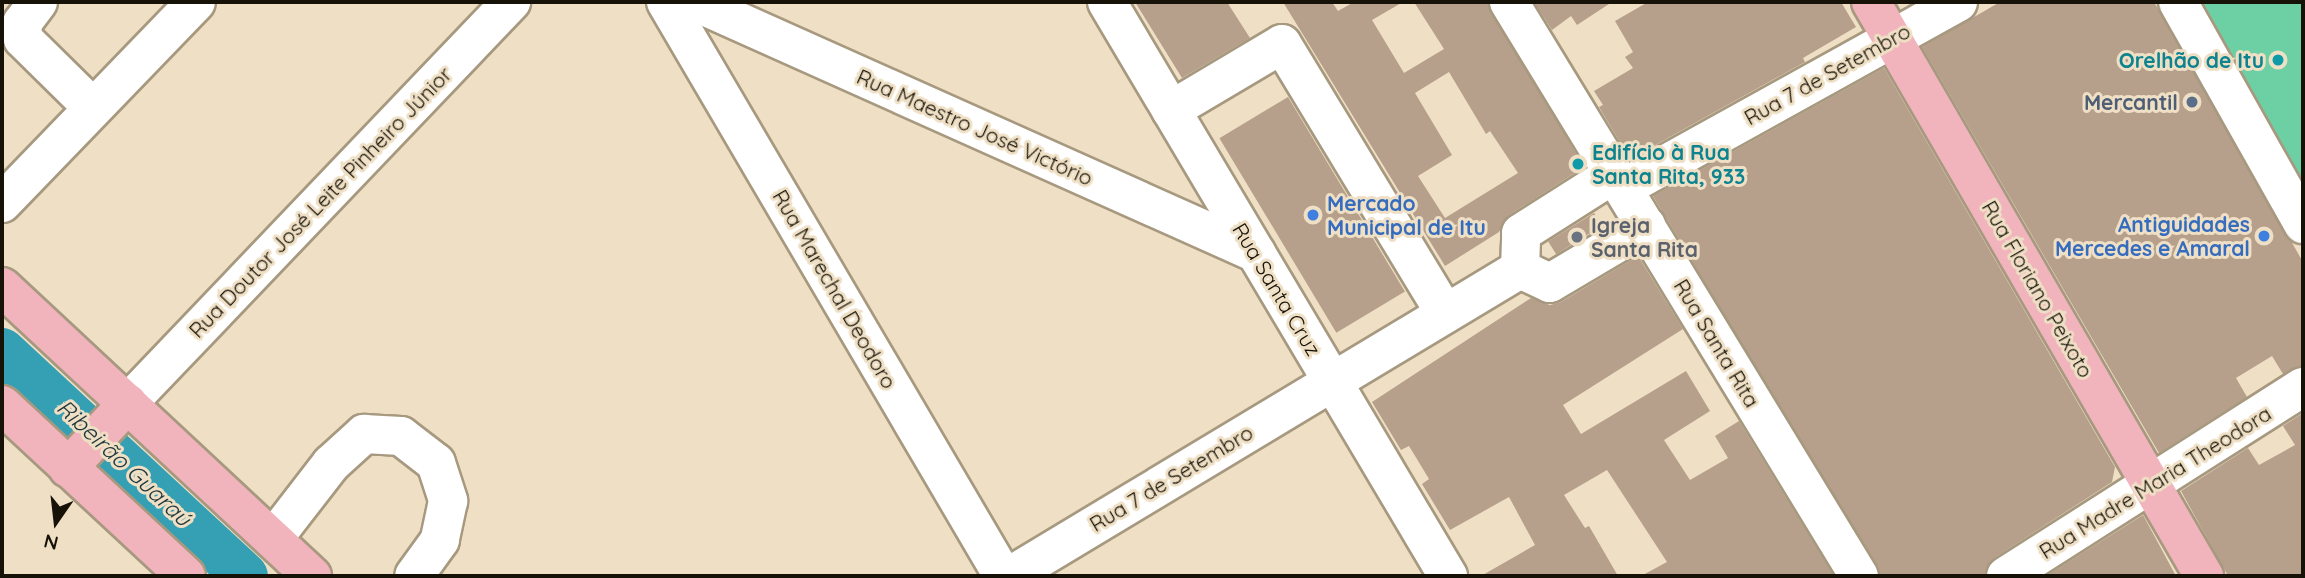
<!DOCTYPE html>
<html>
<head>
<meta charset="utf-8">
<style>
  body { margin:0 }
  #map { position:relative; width:2305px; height:578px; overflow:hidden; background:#efe0c5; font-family:Quicksand,sans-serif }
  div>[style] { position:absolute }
  .green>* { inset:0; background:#6dd0a5 }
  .river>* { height:46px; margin:-23px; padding:0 23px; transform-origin:23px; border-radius:23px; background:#359fb4 }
  .building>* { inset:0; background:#b69f8b; transform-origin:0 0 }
  .roads { filter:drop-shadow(2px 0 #a7997f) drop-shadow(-2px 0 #a7997f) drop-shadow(0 2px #a7997f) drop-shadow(0 -2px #a7997f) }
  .minor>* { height:38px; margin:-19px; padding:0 19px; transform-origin:19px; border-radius:19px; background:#fff }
  .major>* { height:38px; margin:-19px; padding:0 19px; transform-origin:19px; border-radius:19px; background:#f1b3bc }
  .dots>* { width:19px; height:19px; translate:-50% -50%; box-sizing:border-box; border:4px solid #efe0c5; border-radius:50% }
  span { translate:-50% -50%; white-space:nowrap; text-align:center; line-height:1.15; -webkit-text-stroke:6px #efe0c5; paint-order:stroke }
  .culture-label { font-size:21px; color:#0d838f; font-weight:700 }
  .right { translate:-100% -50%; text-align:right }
  .left { translate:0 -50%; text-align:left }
  .street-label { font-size:21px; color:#171208 }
  .service-label { font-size:21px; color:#4e5e75; font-weight:700 }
  .shop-label { font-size:21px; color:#366cbe; font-weight:700 }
  .worship-label { font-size:21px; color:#5b616d; font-weight:700 }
  .water-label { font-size:23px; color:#20383d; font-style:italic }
  .frame { position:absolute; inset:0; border:4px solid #171208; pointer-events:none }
  .north { position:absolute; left:21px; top:487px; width:70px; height:70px; -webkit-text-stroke:5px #efe0c5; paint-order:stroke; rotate:194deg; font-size:19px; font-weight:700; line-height:28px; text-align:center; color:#171208 }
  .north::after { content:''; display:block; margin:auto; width:24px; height:32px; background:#171208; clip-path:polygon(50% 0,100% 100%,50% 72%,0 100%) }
</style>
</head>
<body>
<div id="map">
  <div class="green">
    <i style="clip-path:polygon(2190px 2px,2303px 2px,2303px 207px)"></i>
  </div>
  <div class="river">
    <i style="left:2px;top:351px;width:331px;rotate:42.8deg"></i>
  </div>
  <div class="building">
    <i style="clip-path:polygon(1135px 2px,1227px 2px,1250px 38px,1182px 78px)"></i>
    <i style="clip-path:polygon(evenodd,1283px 2px,1332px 2px,1338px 11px,1354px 2px,1403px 2px,1372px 20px,1404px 73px,1444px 49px,1414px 2px,1487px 2px,1584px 167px,1509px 215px,1499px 232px,1445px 266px,1283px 2px,1449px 72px,1486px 134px,1490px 131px,1518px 173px,1445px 218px,1418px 176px,1452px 155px,1415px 93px,1449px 72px)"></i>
    <i style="clip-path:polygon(1534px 2px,1612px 2px,1577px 25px,1571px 16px,1552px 30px)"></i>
    <i style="clip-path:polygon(1648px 2px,1841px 2px,1856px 27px,1803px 58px,1805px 62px,1630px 159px,1599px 107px,1603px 105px,1594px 91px,1633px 68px,1625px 57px,1633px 52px,1615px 21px)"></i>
    <i style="clip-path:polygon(2000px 2px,2154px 2px,2303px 262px,2303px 365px,2283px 374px,2272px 356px,2236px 378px,2247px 397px,2159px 453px,1922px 47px)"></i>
    <i style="clip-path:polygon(1884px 68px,2115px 467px,2112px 482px,1994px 558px,1984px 576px,1881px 576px,1653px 196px)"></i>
    <i style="left:1288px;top:97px;width:227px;height:80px;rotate:59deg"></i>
    <i style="left:1594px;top:213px;width:15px;height:54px;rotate:58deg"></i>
    <i style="clip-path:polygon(1638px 256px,1683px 329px,1563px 405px,1581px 434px,1686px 371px,1710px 411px,1664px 440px,1690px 480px,1728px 458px,1715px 436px,1739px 421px,1834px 576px,1641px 576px,1667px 562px,1607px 470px,1564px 495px,1585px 528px,1589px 526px,1618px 576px,1481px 576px,1535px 545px,1509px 497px,1450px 530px,1422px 484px,1429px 479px,1409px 446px,1401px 450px,1372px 402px,1531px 298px,1550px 305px,1561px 302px)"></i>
    <i style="clip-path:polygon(2303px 413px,2303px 576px,2228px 576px,2181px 491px,2248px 448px,2259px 465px,2295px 445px,2283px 426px)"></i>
    <i style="clip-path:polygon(2143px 515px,2176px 576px,2046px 576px)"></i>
  </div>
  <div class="roads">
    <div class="minor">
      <i style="left:38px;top:2px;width:26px;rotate:127deg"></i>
      <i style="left:22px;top:23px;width:16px;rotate:86deg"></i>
      <i style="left:23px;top:39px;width:98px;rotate:44.6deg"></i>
      <i style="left:666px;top:2px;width:666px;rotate:59.58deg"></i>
      <i style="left:695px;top:2px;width:615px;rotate:24.1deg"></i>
      <i style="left:1107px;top:2px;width:668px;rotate:59.29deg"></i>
      <i style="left:1509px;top:2px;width:672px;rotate:58.63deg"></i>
      <i style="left:2178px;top:2px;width:255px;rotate:60.6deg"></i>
      <i style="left:1171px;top:110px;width:129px;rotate:-30.7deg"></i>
      <i style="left:1282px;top:44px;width:315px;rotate:58.8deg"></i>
      <i style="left:1623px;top:188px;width:383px;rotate:-29deg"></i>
      <i style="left:2px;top:203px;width:279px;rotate:-46deg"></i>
      <i style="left:1520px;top:269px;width:33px;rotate:25deg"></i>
      <i style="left:1550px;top:283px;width:112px;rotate:-30.7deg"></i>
      <i style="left:128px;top:403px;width:555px;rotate:-46.32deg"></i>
      <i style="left:273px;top:539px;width:95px;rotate:-52.3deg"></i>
      <i style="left:331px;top:464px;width:45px;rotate:-42.3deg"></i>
      <i style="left:364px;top:434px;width:37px;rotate:3deg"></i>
      <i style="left:401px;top:436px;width:44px;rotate:37.6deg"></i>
      <i style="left:436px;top:463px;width:40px;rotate:72deg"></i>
      <i style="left:448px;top:501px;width:40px;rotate:102deg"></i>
      <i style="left:440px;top:540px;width:44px;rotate:125.8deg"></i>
      <i style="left:1010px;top:576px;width:595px;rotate:-31.05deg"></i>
      <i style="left:1520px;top:269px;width:36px;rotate:-88deg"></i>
      <i style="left:1521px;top:233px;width:110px;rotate:-32.4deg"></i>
      <i style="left:2006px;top:576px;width:352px;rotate:-32.5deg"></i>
    </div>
    <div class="major">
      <i style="left:1871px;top:2px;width:664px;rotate:59.88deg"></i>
      <i style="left:2px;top:287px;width:424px;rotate:43deg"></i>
      <i style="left:2px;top:405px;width:251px;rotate:42.9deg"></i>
      <i style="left:68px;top:468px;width:88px;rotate:-47.3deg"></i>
    </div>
  </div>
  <div class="dots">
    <i style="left:2278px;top:60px;background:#0f9aa8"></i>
    <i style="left:2192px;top:102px;background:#5c6f8a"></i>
    <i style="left:1578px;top:164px;background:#0f9aa8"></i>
    <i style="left:1313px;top:215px;background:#3f7fe0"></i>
    <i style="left:2264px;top:236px;background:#3f7fe0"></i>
    <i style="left:1577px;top:237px;background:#6b7280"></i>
  </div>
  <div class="culture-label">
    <span class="right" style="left:2264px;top:60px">Orelhão de Itu</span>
    <span class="left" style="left:1592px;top:164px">Edifício à Rua<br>Santa Rita, 933</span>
  </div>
  <div class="street-label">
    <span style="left:1827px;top:74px;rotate:-29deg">Rua 7 de Setembro</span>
    <span style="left:975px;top:127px;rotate:24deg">Rua Maestro José Victório</span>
    <span style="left:320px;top:202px;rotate:-46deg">Rua Doutor José Leite Pinheiro Júnior</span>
    <span style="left:835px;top:289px;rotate:60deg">Rua Marechal Deodoro</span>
    <span style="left:1277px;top:289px;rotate:59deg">Rua Santa Cruz</span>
    <span style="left:2038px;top:289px;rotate:60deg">Rua Floriano Peixoto</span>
    <span style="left:1717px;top:343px;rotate:59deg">Rua Santa Rita</span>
    <span style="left:1171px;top:478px;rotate:-31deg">Rua 7 de Setembro</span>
    <span style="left:2155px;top:482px;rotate:-32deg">Rua Madre Maria Theodora</span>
  </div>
  <div class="service-label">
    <span class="right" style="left:2178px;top:102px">Mercantil</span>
  </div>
  <div class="shop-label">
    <span class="left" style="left:1327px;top:215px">Mercado<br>Municipal de Itu</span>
    <span class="right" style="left:2250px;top:236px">Antiguidades<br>Mercedes e Amaral</span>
  </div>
  <div class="worship-label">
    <span class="left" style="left:1591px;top:237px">Igreja<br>Santa Rita</span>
  </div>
  <div class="water-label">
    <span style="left:124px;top:463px;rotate:43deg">Ribeirão Guaraú</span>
  </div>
  <div class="frame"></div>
  <div class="north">N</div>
</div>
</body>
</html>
